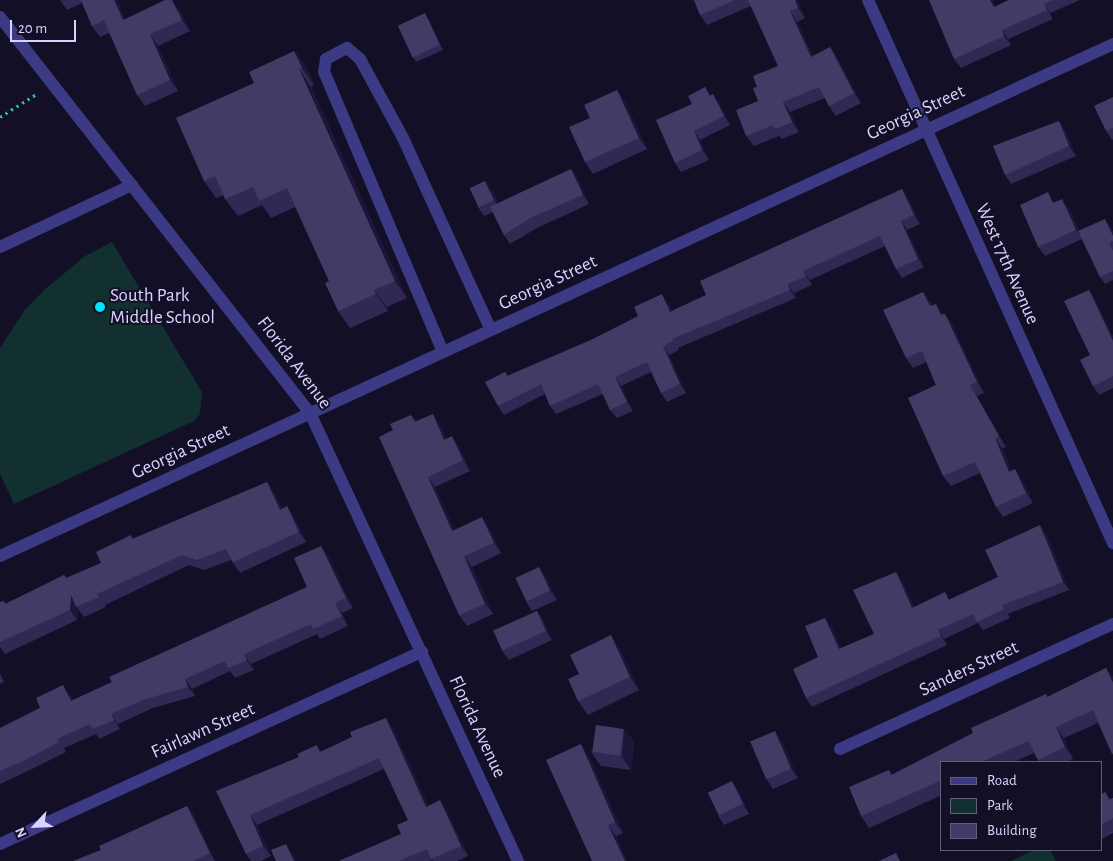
<!DOCTYPE html>
<html>
<head>
<meta charset="utf-8">
<style>
  body { margin:0 }
  #map { position:relative; width:1113px; height:861px; overflow:hidden; background:#130f26; font-family:"Alegreya Sans",sans-serif }
  div>[style] { position:absolute }
  .green>* { inset:0; background:#12302f }
  .path>* { height:3px; margin-top:-1.5px; transform-origin:0; background:repeating-linear-gradient(90deg,#2fb8b0 0 2.5px,transparent 0 6.5px) }
  .minor>* { height:12px; margin:-6px; padding:0 6px; transform-origin:6px; border-radius:6px; background:#3d3a85 }
  .wall>* { inset:0; background:#312854 }
  .shaded-wall>* { inset:0; background:#1d163a }
  .building>* { inset:0; background:#433a66; transform-origin:0 0 }
  .dots>* { width:14px; height:14px; translate:-50% -50%; box-sizing:border-box; border:2px solid #130f26; border-radius:50% }
  span { translate:-50% -50%; white-space:nowrap; text-align:center; line-height:1.15; -webkit-text-stroke:4px #130f26; paint-order:stroke }
  .street-label { font-size:19px; color:#d9d4ff }
  .poi-label { font-size:19px; color:#d9d4ff }
  .left { translate:0 -50%; text-align:left }
  .legend { position:absolute; left:940px; top:761px; width:162px; height:90px; box-sizing:border-box; background:#130f26; border:1px solid #625e7d; margin:0; padding:6px 9px; list-style:none; font-size:15px; color:#d9d4ff }
  .legend li { display:flex; align-items:center; gap:10px; height:25px }
  .legend b { width:25px; border:1px solid #625e7d }
  .north { position:absolute; left:10px; top:801px; width:50px; height:50px; -webkit-text-stroke:4px #130f26; paint-order:stroke; rotate:245deg; font-size:14px; font-weight:700; line-height:20px; text-align:center; color:#d9d4ff }
  .north::after { content:''; display:block; margin:auto; width:18px; height:22px; background:#d9d4ff; clip-path:polygon(50% 0,100% 100%,50% 72%,0 100%) }
  .scale { position:absolute; left:10px; top:20px; width:66px; height:22px; box-sizing:border-box; border:2px solid #d9d4ff; border-top:0; padding-left:6px; font-size:15px; line-height:18px; white-space:nowrap; color:#d9d4ff; -webkit-text-stroke:4px #130f26; paint-order:stroke }
</style>
</head>
<body>
<div id="map">
  <div class="green">
    <i style="clip-path:polygon(112px 242px,202px 392px,200px 414px,194px 421px,14px 504px,0 474px,0 348px,24px 311px,44px 290px,85px 256px)"></i>
    <i style="clip-path:polygon(1034px 850px,1050px 850px,1056px 861px,1011px 861px)"></i>
  </div>
  <div class="path">
    <i style="left:0;top:117px;width:45px;rotate:-32.3deg"></i>
  </div>
  <div class="minor">
    <i style="left:868px;top:0;width:596px;rotate:65.72deg"></i>
    <i style="left:0;top:17px;width:503px;rotate:51.95deg"></i>
    <i style="left:310px;top:413px;width:494px;rotate:65.1deg"></i>
    <i style="left:0;top:247px;width:146px;rotate:-25.2deg"></i>
    <i style="left:443px;top:352px;width:304px;rotate:-113deg"></i>
    <i style="left:324px;top:72px;width:13px;rotate:-81deg"></i>
    <i style="left:326px;top:59px;width:24px;rotate:-28deg"></i>
    <i style="left:347px;top:48px;width:17px;rotate:40deg"></i>
    <i style="left:360px;top:59px;width:90px;rotate:61.4deg"></i>
    <i style="left:403px;top:138px;width:211px;rotate:65.4deg"></i>
    <i style="left:0;top:556px;width:1225px;rotate:-24.7deg"></i>
    <i style="left:840px;top:749px;width:300px;rotate:-24.6deg"></i>
    <i style="left:0;top:844px;width:464px;rotate:-24.5deg"></i>
  </div>
  <div class="wall">
    <i style="clip-path:polygon(60px 0,117px 0,125px 19px,179px 9px,190px 31px,158px 46px,178px 91px,145px 106px,137px 95px,109px 33px,100px 37px,92px 26px,82px 3px,67px 10px)"></i>
    <i style="clip-path:polygon(694px 0,797px 0,805px 18px,797px 22px,813px 56px,830px 47px,837px 57px,861px 103px,836px 116px,829px 106px,825px 98px,790px 112px,799px 132px,782px 139px,779px 136px,754px 146px,746px 136px,758px 101px,757px 87px,778px 66px,751px 6px,707px 25px,700px 15px)"></i>
    <i style="clip-path:polygon(1009px 0,1080px 0,1050px 13px,1053px 19px,1008px 39px,1011px 45px,961px 68px,954px 59px,996px 6px)"></i>
    <i style="clip-path:polygon(428px 18px,443px 50px,416px 62px,413px 57px)"></i>
    <i style="clip-path:polygon(294px 51px,307px 68px,314px 85px,311px 87px,407px 298px,387px 307px,388px 311px,350px 328px,338px 311px,329px 281px,295px 207px,271px 218px,262px 205px,238px 216px,225px 199px,224px 195px,216px 198px,204px 181px,254px 83px)"></i>
    <i style="clip-path:polygon(705px 87px,710px 95px,719px 103px,730px 125px,700px 140px,709px 160px,681px 172px,675px 163px,692px 104px)"></i>
    <i style="clip-path:polygon(617px 90px,625px 102px,647px 149px,593px 174px,585px 162px,590px 118px)"></i>
    <i style="clip-path:polygon(1113px 97px,1113px 139px,1112px 140px,1106px 131px)"></i>
    <i style="clip-path:polygon(1059px 121px,1065px 130px,1076px 156px,1011px 184px,1005px 175px)"></i>
    <i style="clip-path:polygon(571px 169px,578px 179px,589px 204px,537px 228px,510px 244px,504px 235px,493px 212px,484px 216px,478px 207px,492px 190px,498px 203px)"></i>
    <i style="clip-path:polygon(902px 189px,908px 198px,920px 224px,907px 230px,924px 267px,902px 278px,896px 269px,885px 246px,810px 280px,812px 285px,794px 293px,796px 298px,678px 348px,679px 350px,669px 355px,686px 393px,667px 402px,661px 393px,651px 372px,621px 386px,633px 411px,617px 418px,610px 410px,603px 394px,556px 414px,550px 406px,545px 394px,504px 415px,498px 406px,505px 372px,508px 376px,591px 340px,668px 303px,671px 311px,706px 295px)"></i>
    <i style="clip-path:polygon(1055px 202px,1069px 208px,1079px 231px,1110px 226px,1113px 233px,1113px 280px,1105px 284px,1100px 277px,1082px 239px,1045px 256px,1038px 247px)"></i>
    <i style="clip-path:polygon(1089px 290px,1095px 299px,1113px 337px,1113px 388px,1099px 395px,1093px 386px,1090px 355px)"></i>
    <i style="clip-path:polygon(931px 302px,932px 306px,943px 314px,945px 314px,952px 324px,984px 393px,977px 396px,1006px 447px,1002px 448px,1012px 471px,1015px 469px,1022px 480px,1033px 503px,1003px 517px,996px 507px,980px 473px,951px 486px,943px 476px,936px 385px,926px 362px,913px 368px,906px 358px)"></i>
    <i style="clip-path:polygon(411px 415px,416px 421px,440px 425px,446px 439px,459px 447px,470px 471px,435px 487px,454px 530px,490px 528px,501px 553px,472px 567px,493px 614px,467px 626px,459px 615px,393px 430px)"></i>
    <i style="clip-path:polygon(267px 482px,274px 492px,282px 509px,287px 506px,294px 516px,306px 542px,240px 573px,231px 560px,204px 570px,189px 565px,105px 605px,106px 607px,84px 617px,78px 609px,77px 620px,5px 654px,0 647px,0 602px,4px 601px,6px 604px,64px 575px,67px 578px,101px 563px,131px 535px,133px 539px)"></i>
    <i style="clip-path:polygon(1046px 534px,1069px 590px,1008px 614px,1010px 618px,983px 630px,978px 623px,944px 639px,947px 645px,812px 707px,806px 698px,818px 657px,831px 626px,841px 648px,874px 634px,896px 572px,902px 581px,914px 607px,950px 599px,998px 577px)"></i>
    <i style="clip-path:polygon(321px 546px,328px 556px,353px 608px,342px 613px,348px 626px,320px 639px,317px 634px,251px 664px,254px 670px,235px 678px,230px 671px,192px 689px,195px 696px,153px 708px,118px 724px,120px 729px,99px 739px,96px 734px,64px 748px,66px 752px,32px 769px,0 784px,0 728px,40px 708px,70px 695px,73px 700px,112px 682px,307px 587px)"></i>
    <i style="clip-path:polygon(546px 576px,557px 600px,532px 611px,526px 602px)"></i>
    <i style="clip-path:polygon(537px 611px,543px 620px,552px 640px,509px 660px,502px 651px)"></i>
    <i style="clip-path:polygon(620px 649px,639px 690px,588px 715px,578px 701px,579px 674px)"></i>
    <i style="clip-path:polygon(1106px 668px,1113px 677px,1113px 755px,1098px 723px,1064px 738px,1073px 759px,1066px 762px,1039px 762px,1034px 753px,1014px 762px,942px 762px,942px 795px,869px 828px,861px 816px,889px 770px,892px 775px,973px 733px,1046px 694px,1048px 697px)"></i>
    <i style="clip-path:polygon(0 673px,4px 682px,0 684px)"></i>
    <i style="clip-path:polygon(393px 728px,428px 806px,447px 811px,468px 856px,457px 861px,433px 861px,432px 860px,430px 861px,339px 861px,401px 834px,408px 820px,384px 769px,257px 825px,271px 856px,261px 861px,251px 861px,246px 854px,216px 791px,321px 751px)"></i>
    <i style="clip-path:polygon(624px 729px,634px 742px,631px 770px,601px 766px,591px 752px)"></i>
    <i style="clip-path:polygon(781px 740px,798px 778px,773px 789px,767px 780px)"></i>
    <i style="clip-path:polygon(588px 755px,623px 833px,616px 836px,627px 861px,592px 861px)"></i>
    <i style="clip-path:polygon(738px 790px,749px 814px,724px 825px,718px 816px)"></i>
    <i style="clip-path:polygon(1105px 792px,1110px 799px,1113px 798px,1113px 833px,1102px 839px,1102px 794px)"></i>
    <i style="clip-path:polygon(187px 806px,193px 814px,215px 861px,73px 861px,101px 850px)"></i>
  </div>
  <div class="shaded-wall">
    <i style="clip-path:polygon(114px 0,117px 0,131px 31px,123px 20px)"></i>
    <i style="clip-path:polygon(172px 0,179px 9px,190px 31px,182px 20px)"></i>
    <i style="clip-path:polygon(795px 0,797px 0,805px 18px,798px 8px)"></i>
    <i style="clip-path:polygon(990px 0,993px 0,1000px 16px,994px 7px)"></i>
    <i style="clip-path:polygon(1044px 4px,1050px 13px,1053px 19px,1047px 10px)"></i>
    <i style="clip-path:polygon(790px 11px,797px 22px,818px 67px,811px 57px)"></i>
    <i style="clip-path:polygon(425px 13px,428px 18px,443px 50px,440px 45px)"></i>
    <i style="clip-path:polygon(1002px 30px,1008px 39px,1011px 45px,1004px 36px)"></i>
    <i style="clip-path:polygon(150px 34px,158px 46px,178px 91px,170px 80px)"></i>
    <i style="clip-path:polygon(830px 47px,837px 57px,861px 103px,854px 93px)"></i>
    <i style="clip-path:polygon(294px 51px,307px 68px,314px 85px,302px 68px)"></i>
    <i style="clip-path:polygon(299px 69px,311px 87px,407px 298px,395px 281px)"></i>
    <i style="clip-path:polygon(617px 90px,625px 102px,647px 149px,639px 138px)"></i>
    <i style="clip-path:polygon(713px 94px,719px 103px,730px 125px,724px 116px)"></i>
    <i style="clip-path:polygon(783px 102px,790px 112px,799px 132px,792px 122px)"></i>
    <i style="clip-path:polygon(1059px 121px,1065px 130px,1076px 156px,1069px 146px)"></i>
    <i style="clip-path:polygon(694px 131px,700px 140px,709px 160px,702px 150px)"></i>
    <i style="clip-path:polygon(571px 169px,578px 179px,589px 204px,583px 195px)"></i>
    <i style="clip-path:polygon(485px 181px,492px 190px,500px 209px,494px 200px)"></i>
    <i style="clip-path:polygon(902px 189px,908px 198px,920px 224px,914px 215px)"></i>
    <i style="clip-path:polygon(1062px 199px,1069px 208px,1082px 239px,1076px 230px)"></i>
    <i style="clip-path:polygon(1105px 219px,1110px 226px,1113px 233px,1113px 236px)"></i>
    <i style="clip-path:polygon(901px 221px,907px 230px,924px 267px,918px 259px)"></i>
    <i style="clip-path:polygon(803px 271px,810px 280px,812px 285px,806px 276px)"></i>
    <i style="clip-path:polygon(788px 284px,794px 293px,796px 298px,790px 290px)"></i>
    <i style="clip-path:polygon(374px 290px,387px 307px,388px 311px,376px 294px)"></i>
    <i style="clip-path:polygon(1089px 290px,1095px 299px,1113px 337px,1113px 341px)"></i>
    <i style="clip-path:polygon(923px 292px,931px 302px,938px 317px,930px 306px)"></i>
    <i style="clip-path:polygon(662px 294px,668px 303px,676px 320px,670px 312px)"></i>
    <i style="clip-path:polygon(936px 304px,943px 314px,941px 315px)"></i>
    <i style="clip-path:polygon(945px 314px,952px 324px,984px 393px,977px 382px)"></i>
    <i style="clip-path:polygon(663px 346px,669px 355px,686px 393px,680px 384px)"></i>
    <i style="clip-path:polygon(615px 377px,621px 386px,633px 411px,627px 402px)"></i>
    <i style="clip-path:polygon(970px 385px,977px 396px,1006px 447px,999px 436px)"></i>
    <i style="clip-path:polygon(433px 414px,440px 425px,452px 451px,444px 440px)"></i>
    <i style="clip-path:polygon(452px 436px,459px 447px,470px 471px,463px 460px)"></i>
    <i style="clip-path:polygon(995px 438px,1002px 448px,1017px 482px,1009px 472px)"></i>
    <i style="clip-path:polygon(1015px 469px,1022px 480px,1033px 503px,1026px 493px)"></i>
    <i style="clip-path:polygon(428px 477px,435px 487px,460px 541px,452px 531px)"></i>
    <i style="clip-path:polygon(267px 482px,274px 492px,287px 520px,280px 510px)"></i>
    <i style="clip-path:polygon(287px 506px,294px 516px,306px 542px,299px 532px)"></i>
    <i style="clip-path:polygon(482px 517px,490px 528px,501px 553px,494px 543px)"></i>
    <i style="clip-path:polygon(1040px 525px,1046px 534px,1069px 590px,1063px 582px)"></i>
    <i style="clip-path:polygon(321px 546px,328px 556px,353px 608px,346px 598px)"></i>
    <i style="clip-path:polygon(464px 556px,472px 567px,493px 614px,485px 604px)"></i>
    <i style="clip-path:polygon(539px 567px,546px 576px,557px 600px,550px 591px)"></i>
    <i style="clip-path:polygon(896px 572px,902px 581px,918px 616px,912px 608px)"></i>
    <i style="clip-path:polygon(71px 595px,78px 609px,77px 620px,70px 610px)"></i>
    <i style="clip-path:polygon(335px 603px,342px 613px,348px 626px,342px 616px)"></i>
    <i style="clip-path:polygon(537px 611px,543px 620px,552px 640px,546px 631px)"></i>
    <i style="clip-path:polygon(825px 618px,831px 626px,845px 657px,839px 649px)"></i>
    <i style="clip-path:polygon(938px 630px,944px 639px,947px 645px,941px 636px)"></i>
    <i style="clip-path:polygon(611px 635px,620px 649px,639px 690px,630px 677px)"></i>
    <i style="clip-path:polygon(244px 654px,251px 664px,254px 670px,247px 660px)"></i>
    <i style="clip-path:polygon(1106px 668px,1113px 677px,1113px 683px)"></i>
    <i style="clip-path:polygon(185px 679px,192px 689px,195px 696px,188px 687px)"></i>
    <i style="clip-path:polygon(63px 685px,70px 695px,77px 711px,71px 701px)"></i>
    <i style="clip-path:polygon(111px 714px,118px 724px,120px 729px,114px 720px)"></i>
    <i style="clip-path:polygon(386px 718px,393px 728px,434px 817px,426px 807px)"></i>
    <i style="clip-path:polygon(1056px 727px,1064px 738px,1073px 759px,1065px 747px)"></i>
    <i style="clip-path:polygon(624px 729px,634px 742px,631px 770px,622px 757px)"></i>
    <i style="clip-path:polygon(775px 731px,781px 740px,798px 778px,791px 769px)"></i>
    <i style="clip-path:polygon(581px 744px,588px 755px,623px 833px,615px 822px)"></i>
    <i style="clip-path:polygon(732px 781px,738px 790px,749px 814px,743px 804px)"></i>
    <i style="clip-path:polygon(440px 800px,447px 811px,468px 856px,461px 846px)"></i>
    <i style="clip-path:polygon(187px 806px,193px 814px,215px 861px,210px 853px)"></i>
    <i style="clip-path:polygon(250px 815px,257px 825px,271px 856px,263px 846px)"></i>
    <i style="clip-path:polygon(608px 825px,616px 836px,627px 861px,625px 861px)"></i>
    <i style="clip-path:polygon(286px 844px,293px 854px,297px 861px,294px 861px)"></i>
  </div>
  <div class="building">
    <i style="clip-path:polygon(81px 0,114px 0,123px 20px,165px 0,172px 0,182px 20px,150px 34px,170px 80px,137px 95px,104px 20px,92px 26px)"></i>
    <i style="clip-path:polygon(694px 0,735px 0,700px 15px)"></i>
    <i style="clip-path:polygon(748px 0,795px 0,798px 8px,790px 11px,811px 57px,830px 47px,854px 93px,829px 106px,819px 87px,783px 102px,792px 122px,775px 129px,773px 125px,746px 136px,736px 110px,758px 101px,753px 88px,757px 87px,753px 76px,778px 66px)"></i>
    <i style="clip-path:polygon(929px 0,990px 0,994px 7px,1009px 0,1053px 0,1044px 4px,1047px 10px,1002px 30px,1004px 36px,954px 59px)"></i>
    <i style="left:425px;top:13px;width:35px;height:30px;rotate:65deg"></i>
    <i style="clip-path:polygon(294px 51px,302px 68px,299px 69px,395px 281px,374px 290px,376px 294px,338px 311px,325px 283px,329px 281px,287px 188px,259px 201px,253px 187px,225px 199px,215px 176px,204px 181px,176px 118px,254px 83px,249px 72px)"></i>
    <i style="clip-path:polygon(705px 87px,709px 96px,713px 94px,724px 116px,694px 131px,702px 150px,675px 163px,656px 120px,692px 104px,688px 96px)"></i>
    <i style="clip-path:polygon(617px 90px,639px 138px,585px 162px,569px 127px,590px 118px,584px 105px)"></i>
    <i style="clip-path:polygon(1113px 97px,1113px 128px,1106px 131px,1094px 106px)"></i>
    <i style="clip-path:polygon(1059px 121px,1069px 146px,1005px 175px,993px 146px)"></i>
    <i style="clip-path:polygon(571px 169px,583px 195px,530px 218px,504px 235px,490px 207px)"></i>
    <i style="left:485px;top:181px;width:21px;height:17px;rotate:65deg"></i>
    <i style="clip-path:polygon(902px 189px,914px 215px,901px 221px,918px 259px,896px 269px,880px 236px,803px 271px,806px 276px,788px 284px,790px 290px,672px 339px,673px 341px,663px 346px,680px 384px,661px 393px,647px 362px,615px 377px,627px 402px,610px 410px,598px 384px,550px 406px,541px 384px,498px 406px,485px 382px,505px 372px,507px 376px,591px 340px,638px 316px,634px 307px,662px 294px,670px 312px,706px 295px,700px 281px)"></i>
    <i style="clip-path:polygon(1048px 192px,1053px 203px,1062px 199px,1076px 230px,1038px 247px,1020px 205px)"></i>
    <i style="clip-path:polygon(1105px 219px,1113px 236px,1113px 241px,1109px 243px,1113px 251px,1113px 271px,1100px 277px,1078px 231px)"></i>
    <i style="clip-path:polygon(1089px 290px,1113px 341px,1113px 376px,1093px 386px,1080px 360px,1090px 355px,1064px 301px)"></i>
    <i style="clip-path:polygon(923px 292px,930px 306px,936px 304px,941px 315px,945px 314px,977px 382px,970px 385px,999px 436px,995px 438px,1009px 472px,1015px 469px,1026px 493px,996px 507px,975px 462px,943px 476px,908px 398px,936px 385px,922px 351px,906px 358px,883px 310px)"></i>
    <i style="clip-path:polygon(433px 414px,444px 440px,452px 436px,463px 460px,428px 477px,452px 531px,482px 517px,494px 543px,464px 556px,485px 604px,459px 615px,379px 437px,393px 430px,390px 424px,411px 415px,414px 422px)"></i>
    <i style="clip-path:polygon(267px 482px,280px 510px,287px 506px,299px 532px,233px 562px,226px 549px,197px 560px,182px 555px,97px 594px,99px 597px,76px 607px,71px 595px,70px 610px,0 642px,0 602px,4px 601px,5px 604px,64px 575px,66px 578px,101px 563px,96px 552px,131px 535px,132px 539px)"></i>
    <i style="clip-path:polygon(1040px 525px,1063px 582px,1002px 605px,1004px 609px,977px 622px,973px 614px,938px 630px,941px 636px,806px 698px,793px 669px,818px 657px,805px 626px,825px 618px,839px 649px,874px 634px,853px 590px,896px 572px,912px 608px,945px 592px,949px 600px,998px 577px,985px 550px)"></i>
    <i style="clip-path:polygon(321px 546px,346px 598px,335px 603px,342px 616px,313px 629px,311px 624px,244px 654px,247px 660px,228px 668px,225px 661px,185px 679px,188px 687px,146px 699px,111px 714px,114px 720px,93px 729px,90px 724px,57px 739px,59px 742px,25px 760px,0 771px,0 728px,40px 708px,36px 698px,63px 685px,71px 701px,112px 682px,109px 677px,307px 587px,294px 558px)"></i>
    <i style="left:539px;top:567px;width:26px;height:26px;rotate:65deg"></i>
    <i style="left:537px;top:611px;width:22px;height:48px;rotate:66deg"></i>
    <i style="clip-path:polygon(611px 635px,630px 677px,578px 701px,568px 679px,579px 674px,570px 655px)"></i>
    <i style="clip-path:polygon(1106px 668px,1113px 683px,1113px 753px,1112px 754px,1093px 710px,1056px 727px,1065px 747px,1038px 760px,1029px 741px,981px 762px,942px 762px,942px 780px,861px 816px,849px 787px,889px 770px,891px 775px,973px 733px,971px 728px,1046px 694px,1047px 697px)"></i>
    <i style="clip-path:polygon(386px 718px,426px 807px,440px 800px,461px 846px,431px 859px,427px 849px,399px 861px,339px 861px,401px 834px,397px 825px,408px 820px,379px 758px,250px 815px,263px 846px,246px 854px,216px 791px,299px 757px,297px 754px,317px 745px,320px 752px,352px 737px,350px 732px)"></i>
    <i style="left:596px;top:725px;width:28px;height:27px;rotate:8deg"></i>
    <i style="left:775px;top:731px;width:41px;height:27px;rotate:67deg"></i>
    <i style="clip-path:polygon(581px 744px,615px 822px,608px 825px,625px 861px,592px 861px,546px 760px)"></i>
    <i style="left:732px;top:781px;width:25px;height:27px;rotate:64deg"></i>
    <i style="clip-path:polygon(1105px 792px,1109px 800px,1113px 798px,1113px 818px,1102px 824px,1102px 794px)"></i>
    <i style="clip-path:polygon(187px 806px,210px 853px,193px 861px,73px 861px,101px 850px,99px 846px)"></i>
    <i style="clip-path:polygon(286px 844px,294px 861px,276px 861px,271px 850px)"></i>
    <i style="clip-path:polygon(896px 853px,900px 861px,879px 861px)"></i>
  </div>
  <div class="dots">
    <i style="left:100px;top:307px;background:#00e5ff"></i>
  </div>
  <div class="street-label">
    <span style="left:916px;top:113px;rotate:-25deg">Georgia Street</span>
    <span style="left:1007px;top:264px;rotate:66deg">West 17th Avenue</span>
    <span style="left:548px;top:283px;rotate:-25deg">Georgia Street</span>
    <span style="left:294px;top:363px;rotate:53deg">Florida Avenue</span>
    <span style="left:181px;top:452px;rotate:-25deg">Georgia Street</span>
    <span style="left:969px;top:669px;rotate:-25deg">Sanders Street</span>
    <span style="left:477px;top:727px;rotate:65deg">Florida Avenue</span>
    <span style="left:203px;top:731px;rotate:-24deg">Fairlawn Street</span>
  </div>
  <div class="poi-label">
    <span class="left" style="left:110px;top:307px">South Park<br>Middle School</span>
  </div>
  <ul class="legend">
  <li><b style="height:6px;background:#3d3a85"></b>Road</li>
  <li><b style="height:14px;background:#12302f"></b>Park</li>
  <li><b style="height:14px;background:#433a66"></b>Building</li>
  </ul>
  <div class="north">N</div>
  <div class="scale">20 m</div>
</div>
</body>
</html>
